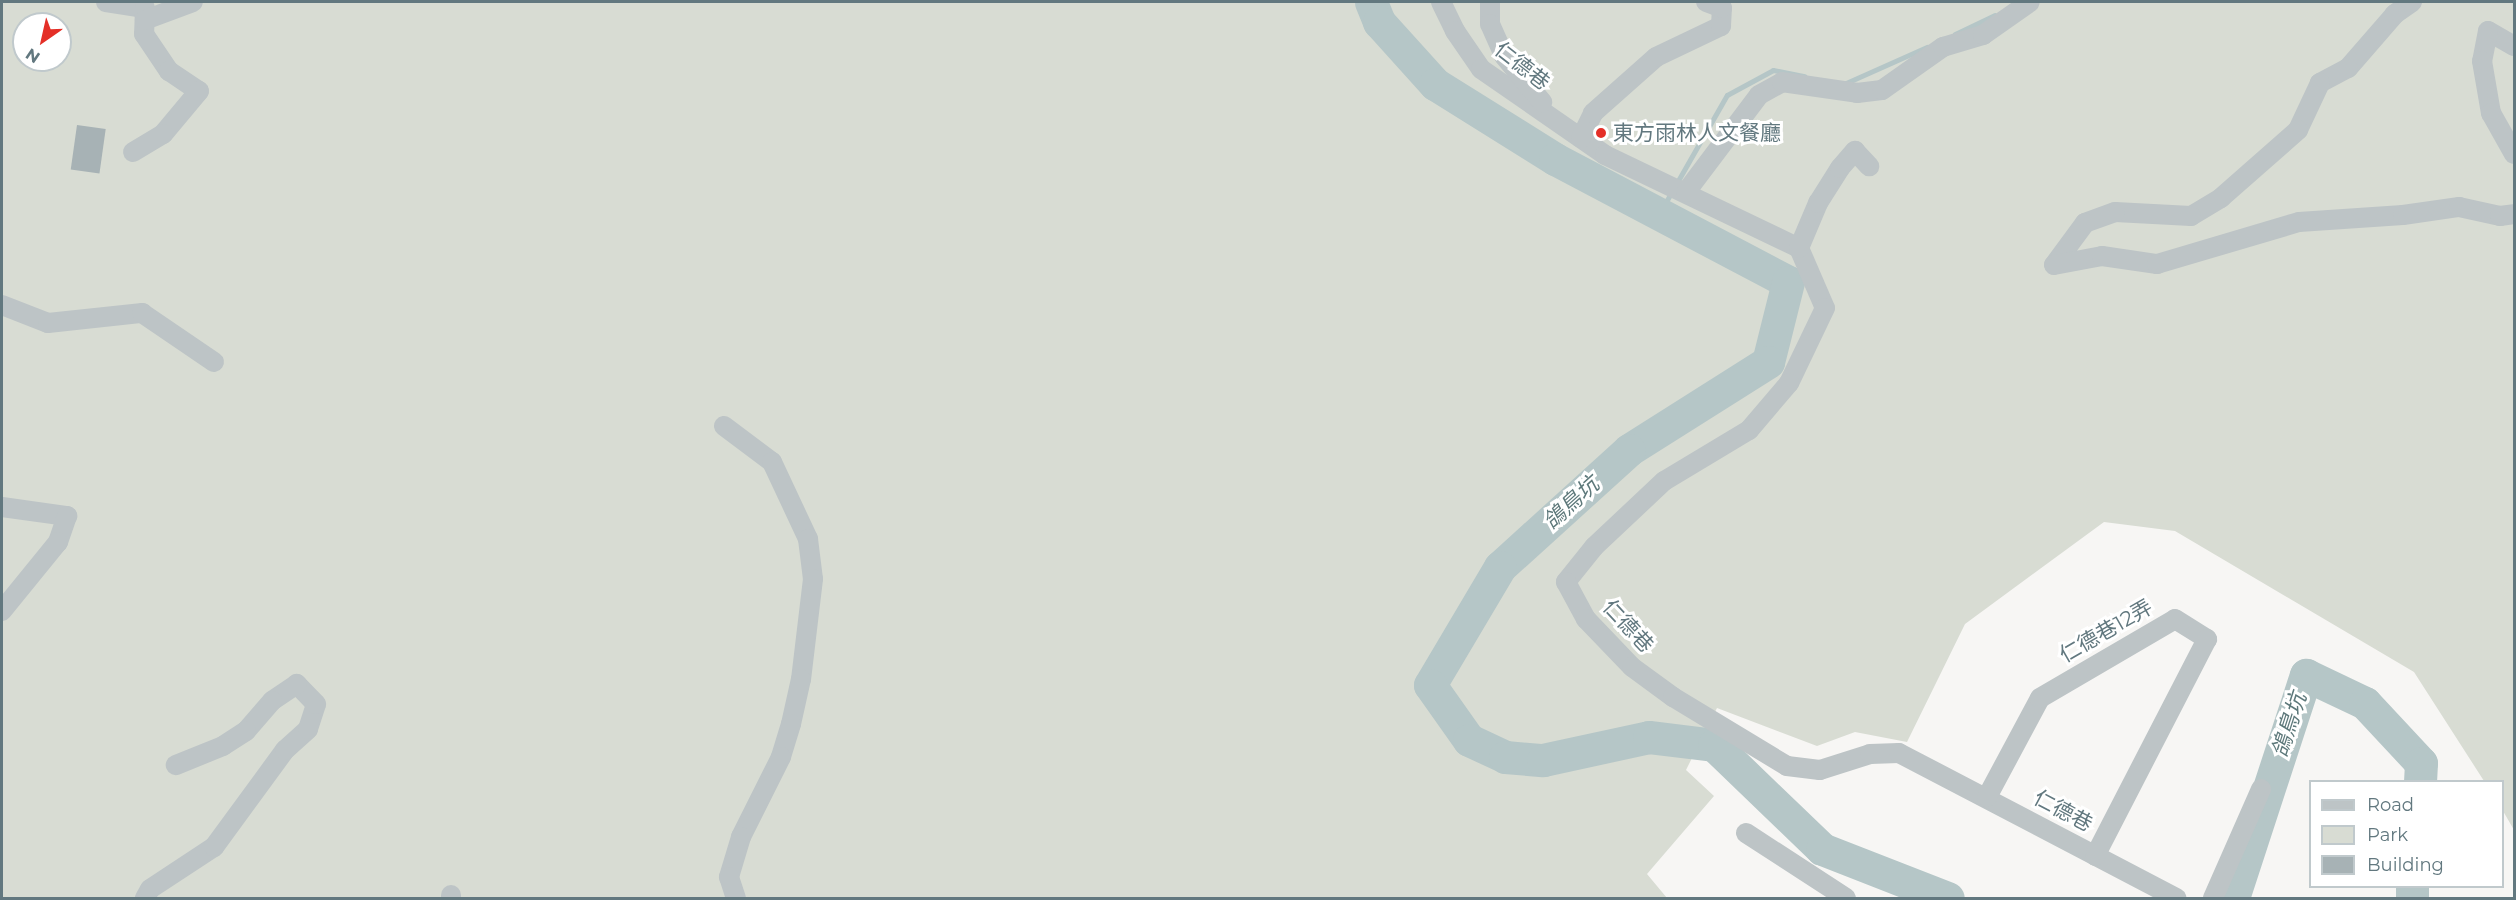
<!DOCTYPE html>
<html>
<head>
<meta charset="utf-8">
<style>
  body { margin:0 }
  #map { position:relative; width:2516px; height:900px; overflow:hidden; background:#f7f6f4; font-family:Montserrat,"Noto Sans TC",sans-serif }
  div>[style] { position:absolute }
  .green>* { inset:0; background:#d8dcd3 }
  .stream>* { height:5px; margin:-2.5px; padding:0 2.5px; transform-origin:2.5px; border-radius:2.5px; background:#b5c6c7 }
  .river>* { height:33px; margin:-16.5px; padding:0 16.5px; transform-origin:16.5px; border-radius:16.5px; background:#b5c6c7 }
  .building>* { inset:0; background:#a7b2b5; transform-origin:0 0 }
  .minor>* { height:20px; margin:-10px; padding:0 10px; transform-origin:10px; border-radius:10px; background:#bdc4c6 }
  .dots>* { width:16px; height:16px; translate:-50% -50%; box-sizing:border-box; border:3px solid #fff; border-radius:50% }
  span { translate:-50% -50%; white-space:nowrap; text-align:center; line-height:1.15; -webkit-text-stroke:6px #fff; paint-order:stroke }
  .street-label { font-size:21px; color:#62787f }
  .poi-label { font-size:21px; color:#62787f }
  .left { translate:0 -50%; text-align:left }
  .water-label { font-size:22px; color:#5d787a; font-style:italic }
  .frame { position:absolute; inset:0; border:3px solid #62787f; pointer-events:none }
  .legend { position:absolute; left:2309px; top:780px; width:195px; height:108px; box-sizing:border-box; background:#fff; border:2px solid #c0c9cc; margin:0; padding:8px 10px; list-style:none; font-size:18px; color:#62787f }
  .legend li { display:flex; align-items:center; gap:12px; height:30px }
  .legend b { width:30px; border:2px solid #c0c9cc }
  .north { position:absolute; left:12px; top:12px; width:60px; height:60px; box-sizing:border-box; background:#fff; border:2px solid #c0c9cc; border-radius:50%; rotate:214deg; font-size:16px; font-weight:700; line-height:24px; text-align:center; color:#62787f }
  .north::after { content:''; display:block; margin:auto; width:21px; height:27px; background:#e42f27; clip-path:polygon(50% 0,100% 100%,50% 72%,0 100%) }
</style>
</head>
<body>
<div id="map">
  <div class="green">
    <i style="clip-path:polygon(evenodd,2px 2px,2514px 2px,2514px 830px,2503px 811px,2502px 782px,2484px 781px,2414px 672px,2175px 531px,2104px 522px,1965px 624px,1907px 742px,1855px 732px,1817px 746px,1717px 708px,1686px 770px,1714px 796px,1647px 874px,1667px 898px,2px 898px,2px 2px,24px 24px,60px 24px,60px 60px,24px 60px,24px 24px)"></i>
  </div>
  <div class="stream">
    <i style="left:1955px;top:34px;width:44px;rotate:-25.4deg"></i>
    <i style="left:1846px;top:83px;width:89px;rotate:-24deg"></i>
    <i style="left:1659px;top:214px;width:137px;rotate:-60.3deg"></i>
    <i style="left:1727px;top:95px;width:52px;rotate:-28.5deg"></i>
    <i style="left:1773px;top:70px;width:32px;rotate:11deg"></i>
  </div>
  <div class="river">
    <i style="left:1371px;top:2px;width:22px;rotate:68deg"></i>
    <i style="left:1379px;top:22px;width:84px;rotate:47.9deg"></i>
    <i style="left:1435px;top:84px;width:142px;rotate:32deg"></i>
    <i style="left:1555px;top:159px;width:263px;rotate:27.8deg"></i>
    <i style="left:1788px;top:282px;width:82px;rotate:104deg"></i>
    <i style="left:1768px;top:362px;width:165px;rotate:147.7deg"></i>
    <i style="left:1629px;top:450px;width:174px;rotate:137.8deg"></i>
    <i style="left:1500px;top:567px;width:137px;rotate:120.7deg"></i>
    <i style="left:1430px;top:685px;width:67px;rotate:54.7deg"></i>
    <i style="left:1469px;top:740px;width:40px;rotate:25deg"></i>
    <i style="left:1505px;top:757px;width:38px;rotate:5deg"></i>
    <i style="left:1543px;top:760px;width:108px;rotate:-12.2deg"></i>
    <i style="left:1649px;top:737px;width:65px;rotate:7deg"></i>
    <i style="left:1714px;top:745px;width:150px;rotate:43.9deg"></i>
    <i style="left:1822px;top:849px;width:135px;rotate:21.3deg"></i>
    <i style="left:2233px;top:898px;width:235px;rotate:-71.9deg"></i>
    <i style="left:2306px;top:675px;width:65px;rotate:25.4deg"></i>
    <i style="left:2365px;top:703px;width:82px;rotate:47deg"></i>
    <i style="left:2421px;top:763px;width:19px;rotate:93deg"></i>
    <i style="left:2412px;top:898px;width:12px;rotate:-90deg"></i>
  </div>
  <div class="building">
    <i style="left:77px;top:125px;width:29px;height:45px;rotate:8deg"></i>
  </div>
  <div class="minor">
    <i style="left:106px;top:2px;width:39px;rotate:9deg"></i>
    <i style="left:145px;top:8px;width:26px;rotate:92deg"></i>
    <i style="left:144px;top:34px;width:45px;rotate:56deg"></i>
    <i style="left:169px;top:71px;width:36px;rotate:34deg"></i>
    <i style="left:199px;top:91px;width:56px;rotate:129.9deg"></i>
    <i style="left:163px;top:134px;width:35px;rotate:149deg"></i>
    <i style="left:1441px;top:2px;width:32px;rotate:64deg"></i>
    <i style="left:1455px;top:31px;width:46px;rotate:55.6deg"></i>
    <i style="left:1481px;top:69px;width:151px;rotate:34.7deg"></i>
    <i style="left:1605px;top:155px;width:215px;rotate:25.6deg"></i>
    <i style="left:1799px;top:248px;width:65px;rotate:66.6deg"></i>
    <i style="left:1825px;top:308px;width:83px;rotate:115.6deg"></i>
    <i style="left:1789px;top:383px;width:62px;rotate:130.4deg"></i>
    <i style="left:1749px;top:430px;width:99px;rotate:149deg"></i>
    <i style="left:1664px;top:481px;width:96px;rotate:136.7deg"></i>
    <i style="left:1594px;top:547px;width:45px;rotate:128.7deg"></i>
    <i style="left:1566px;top:582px;width:42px;rotate:61.6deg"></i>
    <i style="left:1586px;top:619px;width:66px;rotate:46.2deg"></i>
    <i style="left:1632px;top:667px;width:51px;rotate:36.2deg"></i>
    <i style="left:1673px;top:697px;width:133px;rotate:31.2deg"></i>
    <i style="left:1787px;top:766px;width:33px;rotate:7deg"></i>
    <i style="left:1820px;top:770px;width:52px;rotate:-17.7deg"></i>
    <i style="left:1870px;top:754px;width:29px;rotate:-2deg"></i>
    <i style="left:1899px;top:753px;width:313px;rotate:27.6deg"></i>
    <i style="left:1490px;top:2px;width:22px;rotate:90deg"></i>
    <i style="left:1490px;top:24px;width:35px;rotate:66deg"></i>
    <i style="left:1504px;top:56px;width:60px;rotate:50.4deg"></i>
    <i style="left:2412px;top:2px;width:21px;rotate:145deg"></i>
    <i style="left:2395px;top:14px;width:72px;rotate:131deg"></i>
    <i style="left:2348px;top:68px;width:32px;rotate:152deg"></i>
    <i style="left:2320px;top:83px;width:52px;rotate:115.1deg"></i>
    <i style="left:2298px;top:130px;width:103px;rotate:138.6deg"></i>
    <i style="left:2221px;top:198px;width:35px;rotate:149deg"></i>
    <i style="left:2191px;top:216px;width:76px;rotate:-177deg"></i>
    <i style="left:2115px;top:212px;width:32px;rotate:160deg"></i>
    <i style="left:2085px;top:223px;width:52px;rotate:126.4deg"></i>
    <i style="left:2054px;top:265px;width:49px;rotate:-10.6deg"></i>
    <i style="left:2102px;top:256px;width:56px;rotate:8.3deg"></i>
    <i style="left:2157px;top:264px;width:148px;rotate:-16.5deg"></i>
    <i style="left:2299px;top:222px;width:104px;rotate:-3.9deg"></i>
    <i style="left:2403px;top:215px;width:57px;rotate:-8.1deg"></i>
    <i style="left:2459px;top:207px;width:42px;rotate:12.4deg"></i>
    <i style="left:2500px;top:216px;width:14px;rotate:-8deg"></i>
    <i style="left:145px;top:20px;width:51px;rotate:-20.6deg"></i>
    <i style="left:2514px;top:46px;width:30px;rotate:-150deg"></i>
    <i style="left:2488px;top:31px;width:31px;rotate:101deg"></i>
    <i style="left:2482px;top:61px;width:53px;rotate:80.2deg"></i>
    <i style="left:2491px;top:113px;width:47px;rotate:60.7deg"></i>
    <i style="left:1581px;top:138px;width:28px;rotate:-64deg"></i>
    <i style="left:1593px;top:113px;width:84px;rotate:-41.6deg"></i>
    <i style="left:1656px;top:57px;width:72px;rotate:-25.5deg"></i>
    <i style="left:1721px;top:26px;width:18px;rotate:-87deg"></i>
    <i style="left:1722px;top:8px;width:17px;rotate:-159deg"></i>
    <i style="left:1686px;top:192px;width:121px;rotate:-53deg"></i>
    <i style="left:1759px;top:95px;width:26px;rotate:-29deg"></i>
    <i style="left:1782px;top:82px;width:76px;rotate:8.3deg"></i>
    <i style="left:1857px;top:93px;width:25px;rotate:-7deg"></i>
    <i style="left:1882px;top:90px;width:75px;rotate:-35.2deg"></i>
    <i style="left:1943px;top:47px;width:42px;rotate:-16.7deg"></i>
    <i style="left:1983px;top:35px;width:57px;rotate:-35.1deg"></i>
    <i style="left:1799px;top:248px;width:49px;rotate:-67.1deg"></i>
    <i style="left:1818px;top:203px;width:41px;rotate:-57.8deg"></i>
    <i style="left:1840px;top:168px;width:23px;rotate:-49deg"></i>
    <i style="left:1855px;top:151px;width:21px;rotate:47deg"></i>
    <i style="left:2px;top:305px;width:49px;rotate:21.4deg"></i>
    <i style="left:48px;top:323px;width:95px;rotate:-6.1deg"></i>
    <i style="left:142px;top:313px;width:87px;rotate:34.2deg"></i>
    <i style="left:724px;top:426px;width:60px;rotate:36.9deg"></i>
    <i style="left:772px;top:462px;width:85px;rotate:64.9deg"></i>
    <i style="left:808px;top:539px;width:40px;rotate:82.9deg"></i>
    <i style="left:813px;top:579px;width:101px;rotate:96.8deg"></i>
    <i style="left:801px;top:679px;width:46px;rotate:102.5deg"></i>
    <i style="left:791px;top:724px;width:34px;rotate:107deg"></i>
    <i style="left:781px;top:757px;width:89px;rotate:116.6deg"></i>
    <i style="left:741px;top:837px;width:42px;rotate:106.7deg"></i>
    <i style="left:729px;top:877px;width:22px;rotate:72deg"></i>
    <i style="left:2px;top:507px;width:66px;rotate:7.9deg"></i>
    <i style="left:67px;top:516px;width:28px;rotate:109deg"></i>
    <i style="left:58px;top:542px;width:89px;rotate:129.1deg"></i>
    <i style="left:1987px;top:797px;width:112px;rotate:-61.8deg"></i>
    <i style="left:2040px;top:698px;width:156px;rotate:-30.3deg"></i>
    <i style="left:2175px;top:619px;width:38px;rotate:32deg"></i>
    <i style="left:2207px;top:639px;width:244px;rotate:117.3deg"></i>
    <i style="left:1746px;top:833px;width:119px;rotate:33deg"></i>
    <i style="left:145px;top:898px;width:10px;rotate:-61deg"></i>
    <i style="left:150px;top:889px;width:77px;rotate:-33.3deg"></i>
    <i style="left:214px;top:847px;width:120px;rotate:-53.8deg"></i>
    <i style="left:285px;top:750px;width:31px;rotate:-42deg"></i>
    <i style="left:308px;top:729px;width:26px;rotate:-72deg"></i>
    <i style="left:316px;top:704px;width:28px;rotate:-134deg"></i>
    <i style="left:297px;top:684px;width:30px;rotate:146deg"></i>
    <i style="left:272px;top:701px;width:40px;rotate:131deg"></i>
    <i style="left:246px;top:731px;width:27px;rotate:147deg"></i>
    <i style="left:223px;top:746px;width:51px;rotate:158deg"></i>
    <i style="left:451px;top:898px;width:3px;rotate:-90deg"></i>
    <i style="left:2213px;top:898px;width:119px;rotate:-66.2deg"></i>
  </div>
  <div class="dots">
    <i style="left:1601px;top:133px;background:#e42f27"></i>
  </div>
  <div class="street-label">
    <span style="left:1522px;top:66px;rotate:38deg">仁德巷</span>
    <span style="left:1628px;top:626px;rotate:47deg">仁德巷</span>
    <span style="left:2106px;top:631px;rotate:-30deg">仁德巷12弄</span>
    <span style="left:2063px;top:811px;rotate:28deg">仁德巷</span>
  </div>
  <div class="poi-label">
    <span class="left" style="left:1613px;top:133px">東方雨林人文餐廳</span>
  </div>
  <div class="water-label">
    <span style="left:1571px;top:503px;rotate:-42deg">鴿鳥坑</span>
    <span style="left:2289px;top:725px;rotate:-72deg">鴿鳥坑</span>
  </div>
  <div class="frame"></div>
  <ul class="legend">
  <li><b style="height:8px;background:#bdc4c6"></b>Road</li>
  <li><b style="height:16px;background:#d8dcd3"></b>Park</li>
  <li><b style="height:16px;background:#a7b2b5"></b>Building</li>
  </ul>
  <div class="north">N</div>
</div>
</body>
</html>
